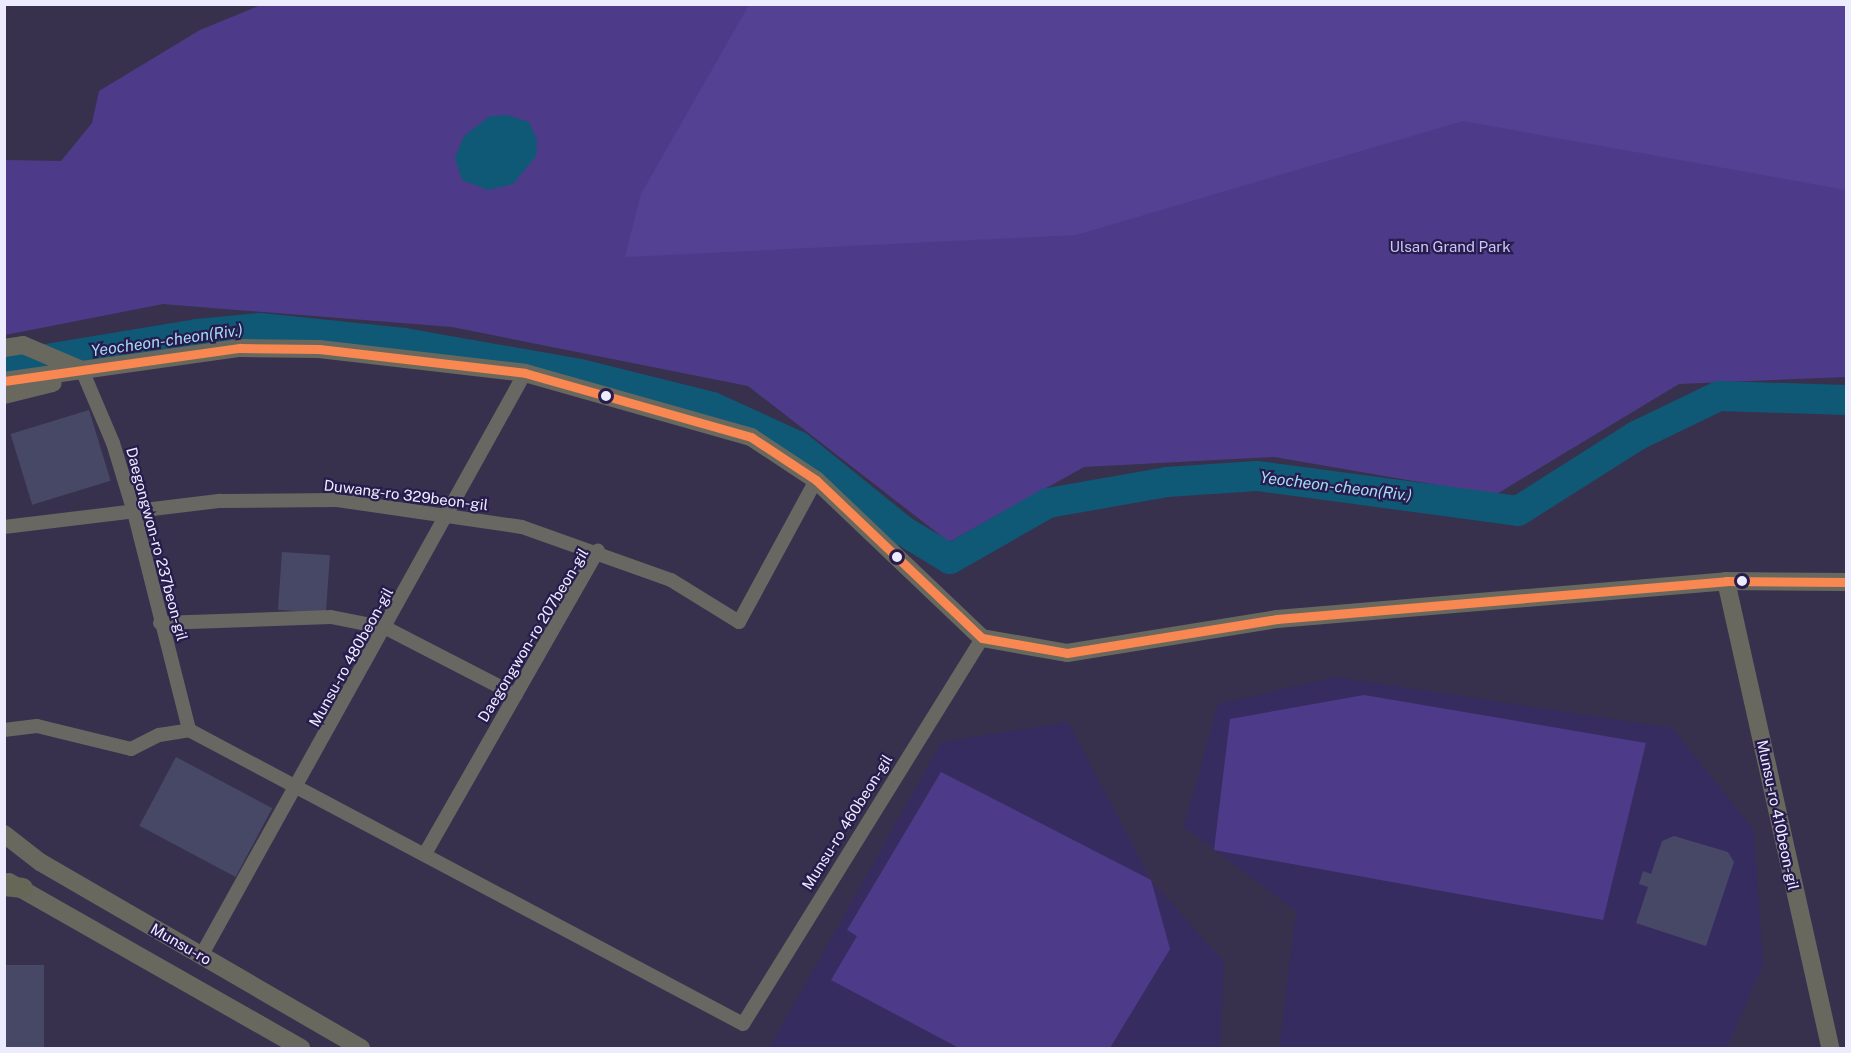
<!DOCTYPE html>
<html>
<head>
<meta charset="utf-8">
<style>
  body { margin:0 }
  #map { position:relative; width:1851px; height:1053px; overflow:hidden; background:#37314d; font-family:"Public Sans",sans-serif }
  div>[style] { position:absolute }
  .built>* { inset:0; background:#372c60 }
  .green>* { inset:0; background:#4d3b8a }
  .forest>* { inset:0; background:#544194 }
  .water>* { inset:0; background:#0f5976 }
  .river>* { height:30px; margin:-15px; padding:0 15px; transform-origin:15px; border-radius:15px; background:#0f5976 }
  .building>* { inset:0; background:#474866; transform-origin:0 0 }
  .street>* { height:14px; margin:-7px; padding:0 7px; transform-origin:7px; border-radius:7px; background:#686762 }
  .secondary>* { height:18px; margin:-9px; padding:0 9px; transform-origin:9px; border-radius:9px; background:#69685e }
  .primary>* { height:20px; margin:-10px; padding:0 10px; transform-origin:10px; border-radius:10px; background:#676757 }
  .bus-1>* { height:9px; margin:-4.5px; padding:0 4.5px; transform-origin:4.5px; border-radius:4.5px; background:#f88751 }
  .dots>* { width:16px; height:16px; translate:-50% -50%; box-sizing:border-box; border:3px solid #271c4c; border-radius:50% }
  span { translate:-50% -50%; white-space:nowrap; text-align:center; line-height:1.15; -webkit-text-stroke:4.5px #271c4c; paint-order:stroke }
  .park-label { font-size:15px; color:#cbc6f7 }
  .street-label { font-size:15px; color:#edecff }
  .water-label { font-size:16px; color:#a3dbf7; font-style:italic }
  .frame { position:absolute; inset:0; border:6px solid #edecff; pointer-events:none }
</style>
</head>
<body>
<div id="map">
  <div class="built">
    <i style="clip-path:polygon(1336px 677px,1672px 728px,1754px 830px,1763px 964px,1727px 1048px,1279px 1048px,1296px 911px,1184px 827px,1218px 704px)"></i>
    <i style="clip-path:polygon(1068px 722px,1151px 880px,1224px 962px,1220px 1048px,769px 1048px,942px 742px)"></i>
  </div>
  <div class="green">
    <i style="clip-path:polygon(261px 5px,1846px 5px,1846px 377px,1679px 384px,1495px 495px,1274px 457px,1084px 467px,949px 542px,748px 386px,452px 327px,163px 304px,5px 335px,5px 160px,61px 161px,92px 123px,99px 91px,200px 30px)"></i>
    <i style="clip-path:polygon(1364px 695px,1646px 743px,1603px 920px,1214px 850px,1230px 719px)"></i>
    <i style="clip-path:polygon(941px 772px,1151px 880px,1170px 949px,1110px 1048px,959px 1048px,831px 980px,857px 936px,847px 930px)"></i>
  </div>
  <div class="forest">
    <i style="clip-path:polygon(749px 5px,1846px 5px,1846px 190px,1463px 121px,1076px 235px,625px 257px,641px 194px)"></i>
  </div>
  <div class="water">
    <i style="clip-path:polygon(507px 115px,529px 122px,537px 140px,536px 156px,513px 184px,488px 190px,462px 180px,455px 158px,464px 136px,490px 116px)"></i>
  </div>
  <div class="river">
    <i style="left:4px;top:366px;width:196px;rotate:-9.4deg"></i>
    <i style="left:197px;top:334px;width:63px;rotate:-5.4deg"></i>
    <i style="left:260px;top:328px;width:145px;rotate:5.9deg"></i>
    <i style="left:404px;top:343px;width:179px;rotate:10deg"></i>
    <i style="left:580px;top:374px;width:136px;rotate:14deg"></i>
    <i style="left:712px;top:407px;width:94px;rotate:24.4deg"></i>
    <i style="left:798px;top:446px;width:134px;rotate:38.9deg"></i>
    <i style="left:902px;top:530px;width:56px;rotate:31.1deg"></i>
    <i style="left:950px;top:559px;width:113px;rotate:-29.7deg"></i>
    <i style="left:1048px;top:503px;width:121px;rotate:-10deg"></i>
    <i style="left:1167px;top:482px;width:90px;rotate:-3.8deg"></i>
    <i style="left:1257px;top:476px;width:263px;rotate:7.6deg"></i>
    <i style="left:1518px;top:511px;width:140px;rotate:-32.4deg"></i>
    <i style="left:1636px;top:436px;width:92px;rotate:-25.7deg"></i>
    <i style="left:1719px;top:396px;width:127px;rotate:1.8deg"></i>
  </div>
  <div class="building">
    <i style="left:89px;top:410px;width:74px;height:82px;rotate:73deg"></i>
    <i style="left:282px;top:552px;width:48px;height:58px;rotate:4deg"></i>
    <i style="left:176px;top:757px;width:109px;height:78px;rotate:28deg"></i>
    <i style="clip-path:polygon(1674px 836px,1728px 852px,1734px 862px,1706px 946px,1636px 923px,1648px 887px,1639px 884px,1643px 871px,1651px 874px,1662px 841px)"></i>
    <i style="left:4px;top:965px;width:40px;height:83px"></i>
  </div>
  <div class="street">
    <i style="left:82px;top:370px;width:79px;rotate:67deg"></i>
    <i style="left:113px;top:443px;width:72px;rotate:73.1deg"></i>
    <i style="left:134px;top:512px;width:225px;rotate:75.8deg"></i>
    <i style="left:4px;top:527px;width:218px;rotate:-6.9deg"></i>
    <i style="left:220px;top:501px;width:117px;rotate:-0.5deg"></i>
    <i style="left:337px;top:500px;width:187px;rotate:8.3deg"></i>
    <i style="left:522px;top:527px;width:158px;rotate:19.6deg"></i>
    <i style="left:671px;top:580px;width:80px;rotate:31.7deg"></i>
    <i style="left:739px;top:622px;width:162px;rotate:-61.5deg"></i>
    <i style="left:160px;top:623px;width:171px;rotate:-2deg"></i>
    <i style="left:331px;top:617px;width:56px;rotate:11.3deg"></i>
    <i style="left:386px;top:628px;width:146px;rotate:27.3deg"></i>
    <i style="left:4px;top:730px;width:33px;rotate:-7deg"></i>
    <i style="left:37px;top:726px;width:97px;rotate:13.7deg"></i>
    <i style="left:131px;top:749px;width:31px;rotate:-27deg"></i>
    <i style="left:159px;top:735px;width:30px;rotate:-9deg"></i>
    <i style="left:189px;top:730px;width:627px;rotate:27.95deg"></i>
    <i style="left:743px;top:1024px;width:454px;rotate:-58.2deg"></i>
    <i style="left:426px;top:852px;width:347px;rotate:-60.3deg"></i>
    <i style="left:201px;top:956px;width:667px;rotate:-60.94deg"></i>
  </div>
  <div class="secondary">
    <i style="left:4px;top:348px;width:19px;rotate:-9deg"></i>
    <i style="left:23px;top:345px;width:64px;rotate:23deg"></i>
    <i style="left:4px;top:381px;width:238px;rotate:-8deg"></i>
    <i style="left:240px;top:348px;width:79px;rotate:0.7deg"></i>
    <i style="left:319px;top:349px;width:207px;rotate:6.6deg"></i>
    <i style="left:525px;top:373px;width:235px;rotate:15.8deg"></i>
    <i style="left:751px;top:437px;width:78px;rotate:33.5deg"></i>
    <i style="left:816px;top:480px;width:229px;rotate:43.6deg"></i>
    <i style="left:982px;top:638px;width:86px;rotate:10deg"></i>
    <i style="left:1067px;top:653px;width:213px;rotate:-9.2deg"></i>
    <i style="left:1277px;top:619px;width:451px;rotate:-4.8deg"></i>
    <i style="left:1726px;top:581px;width:120px;rotate:0.5deg"></i>
    <i style="left:4px;top:395px;width:50px;rotate:-13.8deg"></i>
    <i style="left:1726px;top:581px;width:478px;rotate:77.4deg"></i>
    <i style="left:4px;top:834px;width:46px;rotate:37.9deg"></i>
    <i style="left:40px;top:862px;width:371px;rotate:30.1deg"></i>
    <i style="left:9px;top:882px;width:336px;rotate:29.6deg"></i>
  </div>
  <div class="primary">
    <i style="left:4px;top:886px;width:19px;rotate:6deg"></i>
  </div>
  <div class="bus-1">
    <i style="left:4px;top:381px;width:238px;rotate:-8deg"></i>
    <i style="left:240px;top:348px;width:79px;rotate:0.7deg"></i>
    <i style="left:319px;top:349px;width:207px;rotate:6.6deg"></i>
    <i style="left:525px;top:373px;width:235px;rotate:15.8deg"></i>
    <i style="left:751px;top:437px;width:78px;rotate:33.5deg"></i>
    <i style="left:816px;top:480px;width:229px;rotate:43.6deg"></i>
    <i style="left:982px;top:638px;width:86px;rotate:10deg"></i>
    <i style="left:1067px;top:653px;width:213px;rotate:-9.2deg"></i>
    <i style="left:1277px;top:619px;width:451px;rotate:-4.8deg"></i>
    <i style="left:1726px;top:581px;width:120px;rotate:0.5deg"></i>
  </div>
  <div class="dots">
    <i style="left:606px;top:396px;background:#edecff"></i>
    <i style="left:897px;top:557px;background:#edecff"></i>
    <i style="left:1742px;top:581px;background:#edecff"></i>
  </div>
  <div class="park-label">
    <span style="left:1450px;top:247px">Ulsan Grand Park</span>
  </div>
  <div class="street-label">
    <span style="left:406px;top:495px;rotate:7deg">Duwang-ro 329beon-gil</span>
    <span style="left:157px;top:544px;rotate:75deg">Daegongwon-ro 237beon-gil</span>
    <span style="left:533px;top:635px;rotate:-59deg">Daegongwon-ro 207beon-gil</span>
    <span style="left:351px;top:657px;rotate:-61deg">Munsu-ro 480beon-gil</span>
    <span style="left:1778px;top:815px;rotate:78deg">Munsu-ro 410beon-gil</span>
    <span style="left:847px;top:822px;rotate:-58deg">Munsu-ro 460beon-gil</span>
    <span style="left:181px;top:944px;rotate:30deg">Munsu-ro</span>
  </div>
  <div class="water-label">
    <span style="left:167px;top:341px;rotate:-8deg">Yeocheon-cheon(Riv.)</span>
    <span style="left:1336px;top:487px;rotate:7deg">Yeocheon-cheon(Riv.)</span>
  </div>
  <div class="frame"></div>
</div>
</body>
</html>
